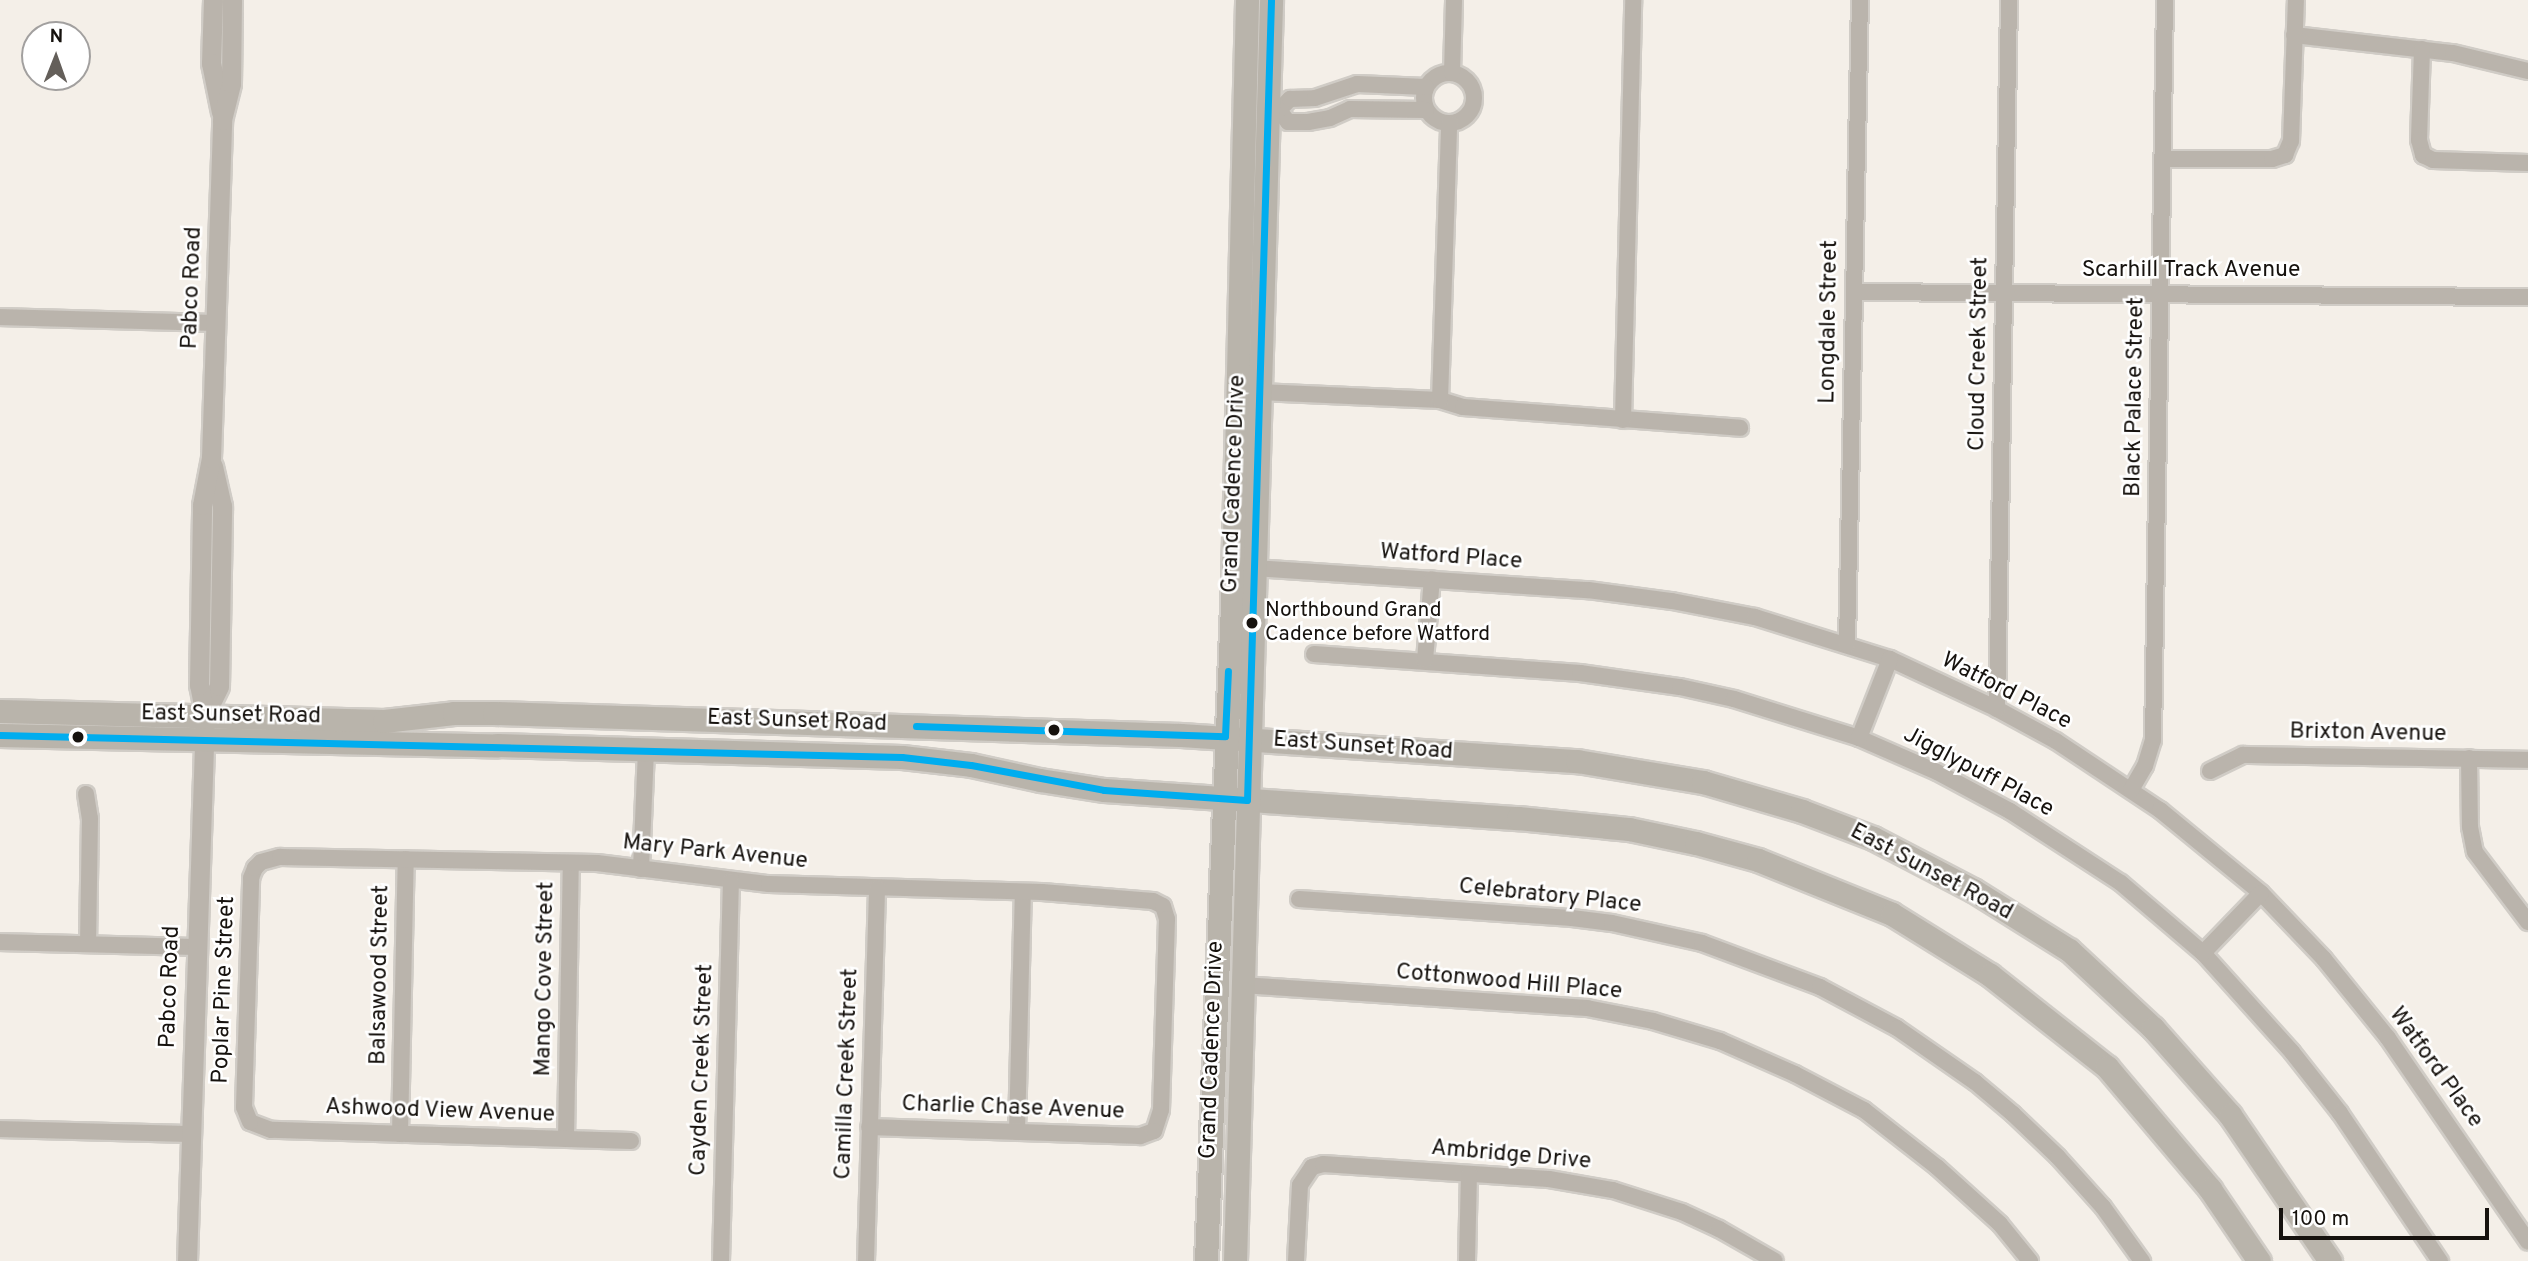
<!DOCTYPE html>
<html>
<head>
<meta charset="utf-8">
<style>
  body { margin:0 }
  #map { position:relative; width:2528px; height:1261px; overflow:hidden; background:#f4efe8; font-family:Overpass,sans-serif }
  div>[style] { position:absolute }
  .roads { filter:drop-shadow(2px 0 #d0ccc6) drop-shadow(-2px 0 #d0ccc6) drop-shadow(0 2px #d0ccc6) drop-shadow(0 -2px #d0ccc6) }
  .minor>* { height:16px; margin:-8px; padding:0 8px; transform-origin:8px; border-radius:8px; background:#bab4ac }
  .minor>.ring { margin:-8px; padding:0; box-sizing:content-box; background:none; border:16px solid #bab4ac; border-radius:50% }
  .tertiary>* { height:19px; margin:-9.5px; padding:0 9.5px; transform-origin:9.5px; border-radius:9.5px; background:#bab4ac }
  .secondary>* { height:23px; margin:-11.5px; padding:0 11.5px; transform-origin:11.5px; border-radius:11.5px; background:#b9b4ab }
  .bus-1>* { height:7px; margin:-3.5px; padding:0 3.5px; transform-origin:3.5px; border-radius:3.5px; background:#00adef }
  .dots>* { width:19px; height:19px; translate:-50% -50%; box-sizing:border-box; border:4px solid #fff; border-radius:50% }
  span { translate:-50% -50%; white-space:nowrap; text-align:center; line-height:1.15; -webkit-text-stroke:5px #fff; paint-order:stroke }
  .bus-label { font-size:21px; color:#16120e }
  .left { translate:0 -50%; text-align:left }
  .street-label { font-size:23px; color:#16120e }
  .north { position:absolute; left:21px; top:21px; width:70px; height:70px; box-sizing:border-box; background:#fff; border:2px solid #a2a09f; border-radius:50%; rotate:1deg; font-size:19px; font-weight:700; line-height:28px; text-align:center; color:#16120e }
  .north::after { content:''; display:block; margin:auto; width:24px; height:32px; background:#645f5a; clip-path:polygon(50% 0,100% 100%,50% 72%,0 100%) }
  .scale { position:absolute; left:2279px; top:1208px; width:210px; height:32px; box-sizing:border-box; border:4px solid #16120e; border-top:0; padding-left:9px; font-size:21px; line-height:24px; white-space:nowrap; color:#16120e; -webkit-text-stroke:5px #fff; paint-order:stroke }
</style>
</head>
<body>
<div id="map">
  <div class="roads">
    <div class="minor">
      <i style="left:2294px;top:35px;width:160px;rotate:6.5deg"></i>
      <i style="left:2453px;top:53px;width:77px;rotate:13.5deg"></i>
      <i style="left:2422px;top:49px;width:91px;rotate:91.9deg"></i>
      <i style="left:2419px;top:140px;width:16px;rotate:75deg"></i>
      <i style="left:2423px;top:155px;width:11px;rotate:27deg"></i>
      <i style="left:2433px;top:160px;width:95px;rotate:1.8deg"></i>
      <i class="ring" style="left:1424px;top:73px;width:34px;height:34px"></i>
      <i style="left:1452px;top:73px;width:73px;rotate:-88.4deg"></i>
      <i style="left:1268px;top:110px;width:11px"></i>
      <i style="left:1279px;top:110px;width:16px;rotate:-45deg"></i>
      <i style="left:1290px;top:99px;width:25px;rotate:-2deg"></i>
      <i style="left:1315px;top:98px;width:44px;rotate:-18.4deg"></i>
      <i style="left:1357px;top:84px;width:69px;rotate:2.5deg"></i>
      <i style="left:1279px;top:110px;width:15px;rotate:53deg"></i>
      <i style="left:1288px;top:122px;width:20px"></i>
      <i style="left:1308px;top:122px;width:22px;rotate:-10deg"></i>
      <i style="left:1330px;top:118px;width:22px;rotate:-24deg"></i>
      <i style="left:1350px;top:109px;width:76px;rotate:0.8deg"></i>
      <i style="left:2162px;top:159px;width:110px"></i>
      <i style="left:2272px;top:159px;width:14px;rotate:-17deg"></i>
      <i style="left:2285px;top:155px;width:15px;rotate:-67deg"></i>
      <i style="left:2291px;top:141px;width:141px;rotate:-88deg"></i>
      <i style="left:1854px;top:292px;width:674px;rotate:0.43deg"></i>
      <i style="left:0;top:317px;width:216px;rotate:1.6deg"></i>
      <i style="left:1259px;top:392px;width:181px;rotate:2.5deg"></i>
      <i style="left:1440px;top:400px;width:24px;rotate:17deg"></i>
      <i style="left:1463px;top:407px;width:278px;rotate:4.3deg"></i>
      <i style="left:1440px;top:400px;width:277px;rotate:-88.1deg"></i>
      <i style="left:1623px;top:420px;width:420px;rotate:-88.6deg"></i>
      <i style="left:1254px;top:568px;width:335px;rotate:3.8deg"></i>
      <i style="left:1588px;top:590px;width:85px;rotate:7.5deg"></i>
      <i style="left:1672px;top:601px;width:85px;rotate:10.9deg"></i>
      <i style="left:1755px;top:617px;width:141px;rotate:17.3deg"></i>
      <i style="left:1890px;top:659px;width:118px;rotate:25deg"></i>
      <i style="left:1997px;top:709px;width:67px;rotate:28.5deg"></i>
      <i style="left:2056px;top:741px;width:125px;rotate:33.6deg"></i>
      <i style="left:2160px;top:810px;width:131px;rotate:39.4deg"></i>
      <i style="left:2261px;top:893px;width:91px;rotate:46.3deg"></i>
      <i style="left:2324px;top:959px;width:102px;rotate:51deg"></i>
      <i style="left:2388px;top:1038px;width:247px;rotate:55.5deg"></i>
      <i style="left:1847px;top:645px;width:645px;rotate:-88.85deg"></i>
      <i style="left:1314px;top:654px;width:267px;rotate:4.1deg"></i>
      <i style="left:1580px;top:673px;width:101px;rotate:8deg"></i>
      <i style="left:1680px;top:687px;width:55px;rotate:12.5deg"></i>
      <i style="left:1734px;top:699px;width:131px;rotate:17.3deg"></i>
      <i style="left:1859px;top:738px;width:85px;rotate:23.6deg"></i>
      <i style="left:1937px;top:772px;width:83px;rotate:28.1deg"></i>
      <i style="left:2010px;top:811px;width:132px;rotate:33deg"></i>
      <i style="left:2121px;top:883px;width:108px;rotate:40.5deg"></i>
      <i style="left:2203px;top:953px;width:133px;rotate:48deg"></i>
      <i style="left:2292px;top:1052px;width:78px;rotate:51.8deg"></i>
      <i style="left:2340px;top:1113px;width:179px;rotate:56deg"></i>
      <i style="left:1425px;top:660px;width:81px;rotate:-85.1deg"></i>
      <i style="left:1997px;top:709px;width:709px;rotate:-89.03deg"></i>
      <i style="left:1859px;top:738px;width:85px;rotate:-68.6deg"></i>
      <i style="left:2469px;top:758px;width:69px;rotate:89.2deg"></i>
      <i style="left:2470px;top:827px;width:25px;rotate:79deg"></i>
      <i style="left:2475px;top:852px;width:88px;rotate:52.9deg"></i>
      <i style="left:2210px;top:771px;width:37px;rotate:-26deg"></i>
      <i style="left:2243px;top:755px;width:285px;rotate:1deg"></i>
      <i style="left:2131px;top:790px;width:28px;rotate:-60deg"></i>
      <i style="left:2145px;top:766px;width:27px;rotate:-73deg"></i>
      <i style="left:2153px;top:740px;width:740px;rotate:-89.07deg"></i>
      <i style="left:86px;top:794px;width:24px;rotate:81deg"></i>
      <i style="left:90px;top:818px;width:126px;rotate:90.9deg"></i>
      <i style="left:641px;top:869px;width:120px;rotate:-87.6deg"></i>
      <i style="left:1299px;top:899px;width:274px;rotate:4deg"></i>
      <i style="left:1572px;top:918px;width:40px;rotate:7.1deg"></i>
      <i style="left:1612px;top:923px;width:92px;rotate:12.5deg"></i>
      <i style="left:1702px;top:943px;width:126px;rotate:20.4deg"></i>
      <i style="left:1820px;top:987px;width:87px;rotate:28deg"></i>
      <i style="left:1897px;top:1028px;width:95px;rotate:34.7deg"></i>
      <i style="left:1975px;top:1082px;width:50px;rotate:40.1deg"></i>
      <i style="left:2013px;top:1114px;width:62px;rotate:43.7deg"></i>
      <i style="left:2058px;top:1157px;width:67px;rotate:48deg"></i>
      <i style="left:2103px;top:1207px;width:67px;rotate:54.2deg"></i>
      <i style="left:0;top:942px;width:197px;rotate:1.5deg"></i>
      <i style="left:2203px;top:953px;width:83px;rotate:-46deg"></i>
      <i style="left:1242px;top:985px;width:346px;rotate:3.8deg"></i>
      <i style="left:1587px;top:1008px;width:67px;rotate:11.1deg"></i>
      <i style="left:1653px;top:1021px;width:70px;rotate:16.6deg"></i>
      <i style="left:1720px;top:1041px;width:82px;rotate:23.7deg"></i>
      <i style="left:1795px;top:1074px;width:78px;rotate:27.6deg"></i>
      <i style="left:1864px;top:1110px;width:93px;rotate:38deg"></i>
      <i style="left:1937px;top:1167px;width:85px;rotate:42.1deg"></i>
      <i style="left:2000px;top:1224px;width:48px;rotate:51deg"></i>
      <i style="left:0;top:1129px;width:190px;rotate:1.5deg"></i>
      <i style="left:1017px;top:1132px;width:240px;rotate:-88.6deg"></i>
      <i style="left:400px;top:1134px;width:275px;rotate:-88.8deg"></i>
      <i style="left:566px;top:1139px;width:276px;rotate:-89deg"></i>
      <i style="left:631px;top:1141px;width:360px;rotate:-178.2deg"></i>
      <i style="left:271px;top:1130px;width:22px;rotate:-159deg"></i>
      <i style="left:250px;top:1122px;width:16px;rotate:-112deg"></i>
      <i style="left:244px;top:1107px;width:229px;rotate:-88.2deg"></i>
      <i style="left:251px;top:878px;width:11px;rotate:-68deg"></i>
      <i style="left:255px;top:868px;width:8px;rotate:-45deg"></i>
      <i style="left:261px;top:862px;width:20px;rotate:-15deg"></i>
      <i style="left:280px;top:857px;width:317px;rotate:1.1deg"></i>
      <i style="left:597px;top:863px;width:173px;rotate:7deg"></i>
      <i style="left:769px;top:884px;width:273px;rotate:1.7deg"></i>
      <i style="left:1042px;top:892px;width:111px;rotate:4.6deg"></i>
      <i style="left:1153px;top:901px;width:11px;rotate:27deg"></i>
      <i style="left:1163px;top:906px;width:14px;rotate:73deg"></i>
      <i style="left:1167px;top:919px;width:191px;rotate:91.8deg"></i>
      <i style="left:1161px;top:1110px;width:22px;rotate:108deg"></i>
      <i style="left:1154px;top:1131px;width:15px;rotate:160deg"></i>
      <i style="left:1140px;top:1136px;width:271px;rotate:-178.1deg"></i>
      <i style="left:721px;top:1261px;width:380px;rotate:-88.5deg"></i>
      <i style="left:866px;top:1261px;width:373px;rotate:-88.3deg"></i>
      <i style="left:1296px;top:1261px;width:76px;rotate:-87deg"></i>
      <i style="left:1300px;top:1185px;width:22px;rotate:-56deg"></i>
      <i style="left:1312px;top:1167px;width:11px;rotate:-15deg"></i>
      <i style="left:1323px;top:1164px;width:226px;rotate:3.8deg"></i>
      <i style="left:1549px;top:1179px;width:65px;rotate:9.8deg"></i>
      <i style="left:1613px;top:1190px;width:72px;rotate:17.7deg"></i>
      <i style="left:1682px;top:1212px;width:41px;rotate:24.7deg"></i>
      <i style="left:1719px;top:1229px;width:64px;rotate:29.7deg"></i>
      <i style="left:1467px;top:1261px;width:87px;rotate:-88.7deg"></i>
    </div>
    <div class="tertiary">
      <i style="left:213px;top:0;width:63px;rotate:91.8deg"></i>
      <i style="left:211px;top:63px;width:50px;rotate:78.5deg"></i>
      <i style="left:205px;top:715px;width:32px;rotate:-64deg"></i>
      <i style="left:219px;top:686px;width:180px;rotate:-89deg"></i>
      <i style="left:222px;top:506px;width:41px;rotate:-102.7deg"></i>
      <i style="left:187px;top:1261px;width:546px;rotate:-88.11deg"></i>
      <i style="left:205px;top:715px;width:31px;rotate:-101deg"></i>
      <i style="left:199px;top:685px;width:180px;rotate:-89deg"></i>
      <i style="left:202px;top:505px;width:48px;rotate:-79.2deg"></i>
      <i style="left:211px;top:458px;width:338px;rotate:-88.1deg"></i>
      <i style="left:222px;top:120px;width:38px;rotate:-76deg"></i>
      <i style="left:231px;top:83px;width:83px;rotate:-89.3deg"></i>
    </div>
    <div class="secondary">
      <i style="left:0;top:711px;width:384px;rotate:1.5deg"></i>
      <i style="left:384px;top:721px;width:70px;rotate:-6.5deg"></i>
      <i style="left:454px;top:713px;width:40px"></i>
      <i style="left:494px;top:713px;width:687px;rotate:1.83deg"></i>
      <i style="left:1181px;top:735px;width:397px;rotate:3.8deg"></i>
      <i style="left:1577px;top:761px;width:128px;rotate:9.5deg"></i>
      <i style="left:1703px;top:782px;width:103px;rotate:16.3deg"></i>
      <i style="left:1802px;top:811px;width:76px;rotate:20.8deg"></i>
      <i style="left:1873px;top:838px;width:113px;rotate:27.5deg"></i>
      <i style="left:1973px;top:890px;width:113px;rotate:32deg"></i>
      <i style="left:2069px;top:950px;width:115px;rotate:42.9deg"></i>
      <i style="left:2153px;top:1028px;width:116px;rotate:48.5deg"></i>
      <i style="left:2230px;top:1115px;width:177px;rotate:55.6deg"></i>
      <i style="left:0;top:735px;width:497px;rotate:1.2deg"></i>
      <i style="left:497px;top:745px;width:405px;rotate:1.7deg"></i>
      <i style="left:902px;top:757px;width:69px;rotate:6.6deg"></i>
      <i style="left:971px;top:765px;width:71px;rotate:12.3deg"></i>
      <i style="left:1040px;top:780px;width:65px;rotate:8.9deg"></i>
      <i style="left:1104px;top:790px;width:415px;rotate:3.9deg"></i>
      <i style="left:1518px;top:818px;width:112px;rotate:5.7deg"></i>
      <i style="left:1629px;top:829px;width:68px;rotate:11.8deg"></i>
      <i style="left:1696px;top:843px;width:64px;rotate:15.3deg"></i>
      <i style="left:1758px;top:860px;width:144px;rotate:21.9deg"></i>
      <i style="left:1892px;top:914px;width:115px;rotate:31.9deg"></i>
      <i style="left:1990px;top:975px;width:149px;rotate:38.2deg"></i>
      <i style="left:2107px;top:1067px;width:160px;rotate:49.8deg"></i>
      <i style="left:2210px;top:1189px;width:87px;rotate:55.8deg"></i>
      <i style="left:1206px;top:1261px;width:683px;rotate:-87.73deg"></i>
      <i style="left:1233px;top:579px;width:579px;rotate:-88.61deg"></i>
      <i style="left:1235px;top:1261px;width:1262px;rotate:-88.36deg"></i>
    </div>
  </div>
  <div class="bus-1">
    <i style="left:916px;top:726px;width:309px;rotate:1.9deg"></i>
    <i style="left:1225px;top:736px;width:65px;rotate:-87.4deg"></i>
    <i style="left:0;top:735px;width:902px;rotate:1.4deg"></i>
    <i style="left:902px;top:757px;width:69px;rotate:6.6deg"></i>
    <i style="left:971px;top:765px;width:135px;rotate:10.6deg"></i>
    <i style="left:1104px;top:790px;width:143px;rotate:4deg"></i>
    <i style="left:1247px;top:800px;width:800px;rotate:-88.28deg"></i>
  </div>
  <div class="dots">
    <i style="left:1252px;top:623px;background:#16120e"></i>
    <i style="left:1054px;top:730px;background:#16120e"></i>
    <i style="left:78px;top:737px;background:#16120e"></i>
  </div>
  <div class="bus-label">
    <span class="left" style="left:1265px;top:623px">Northbound Grand<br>Cadence before Watford</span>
  </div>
  <div class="street-label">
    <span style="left:2191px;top:271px">Scarhill Track Avenue</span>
    <span style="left:193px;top:288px;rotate:-88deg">Pabco Road</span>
    <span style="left:1830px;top:322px;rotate:-89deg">Longdale Street</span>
    <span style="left:1980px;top:354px;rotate:-89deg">Cloud Creek Street</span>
    <span style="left:2136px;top:397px;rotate:-89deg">Black Palace Street</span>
    <span style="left:1235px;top:484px;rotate:-88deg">Grand Cadence Drive</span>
    <span style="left:1451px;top:558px;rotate:4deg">Watford Place</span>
    <span style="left:2006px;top:692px;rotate:27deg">Watford Place</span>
    <span style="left:231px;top:716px;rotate:1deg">East Sunset Road</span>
    <span style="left:797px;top:722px;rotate:2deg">East Sunset Road</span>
    <span style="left:2368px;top:734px;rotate:1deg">Brixton Avenue</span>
    <span style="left:1363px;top:747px;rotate:4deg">East Sunset Road</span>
    <span style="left:1978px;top:773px;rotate:28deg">Jigglypuff Place</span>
    <span style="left:715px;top:853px;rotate:6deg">Mary Park Avenue</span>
    <span style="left:1931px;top:873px;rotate:28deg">East Sunset Road</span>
    <span style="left:1550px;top:897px;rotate:6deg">Celebratory Place</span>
    <span style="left:381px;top:975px;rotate:-89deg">Balsawood Street</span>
    <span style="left:546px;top:979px;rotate:-89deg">Mango Cove Street</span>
    <span style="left:1509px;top:983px;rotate:5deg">Cottonwood Hill Place</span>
    <span style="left:171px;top:987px;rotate:-88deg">Pabco Road</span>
    <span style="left:225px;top:990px;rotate:-88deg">Poplar Pine Street</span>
    <span style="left:1213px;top:1050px;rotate:-88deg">Grand Cadence Drive</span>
    <span style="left:2435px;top:1068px;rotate:54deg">Watford Place</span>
    <span style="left:703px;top:1070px;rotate:-88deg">Cayden Creek Street</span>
    <span style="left:848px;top:1074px;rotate:-88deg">Camilla Creek Street</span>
    <span style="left:1013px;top:1109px;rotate:2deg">Charlie Chase Avenue</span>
    <span style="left:440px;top:1112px;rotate:2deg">Ashwood View Avenue</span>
    <span style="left:1511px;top:1156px;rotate:5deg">Ambridge Drive</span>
  </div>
  <div class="north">N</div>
  <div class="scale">100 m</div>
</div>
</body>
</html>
